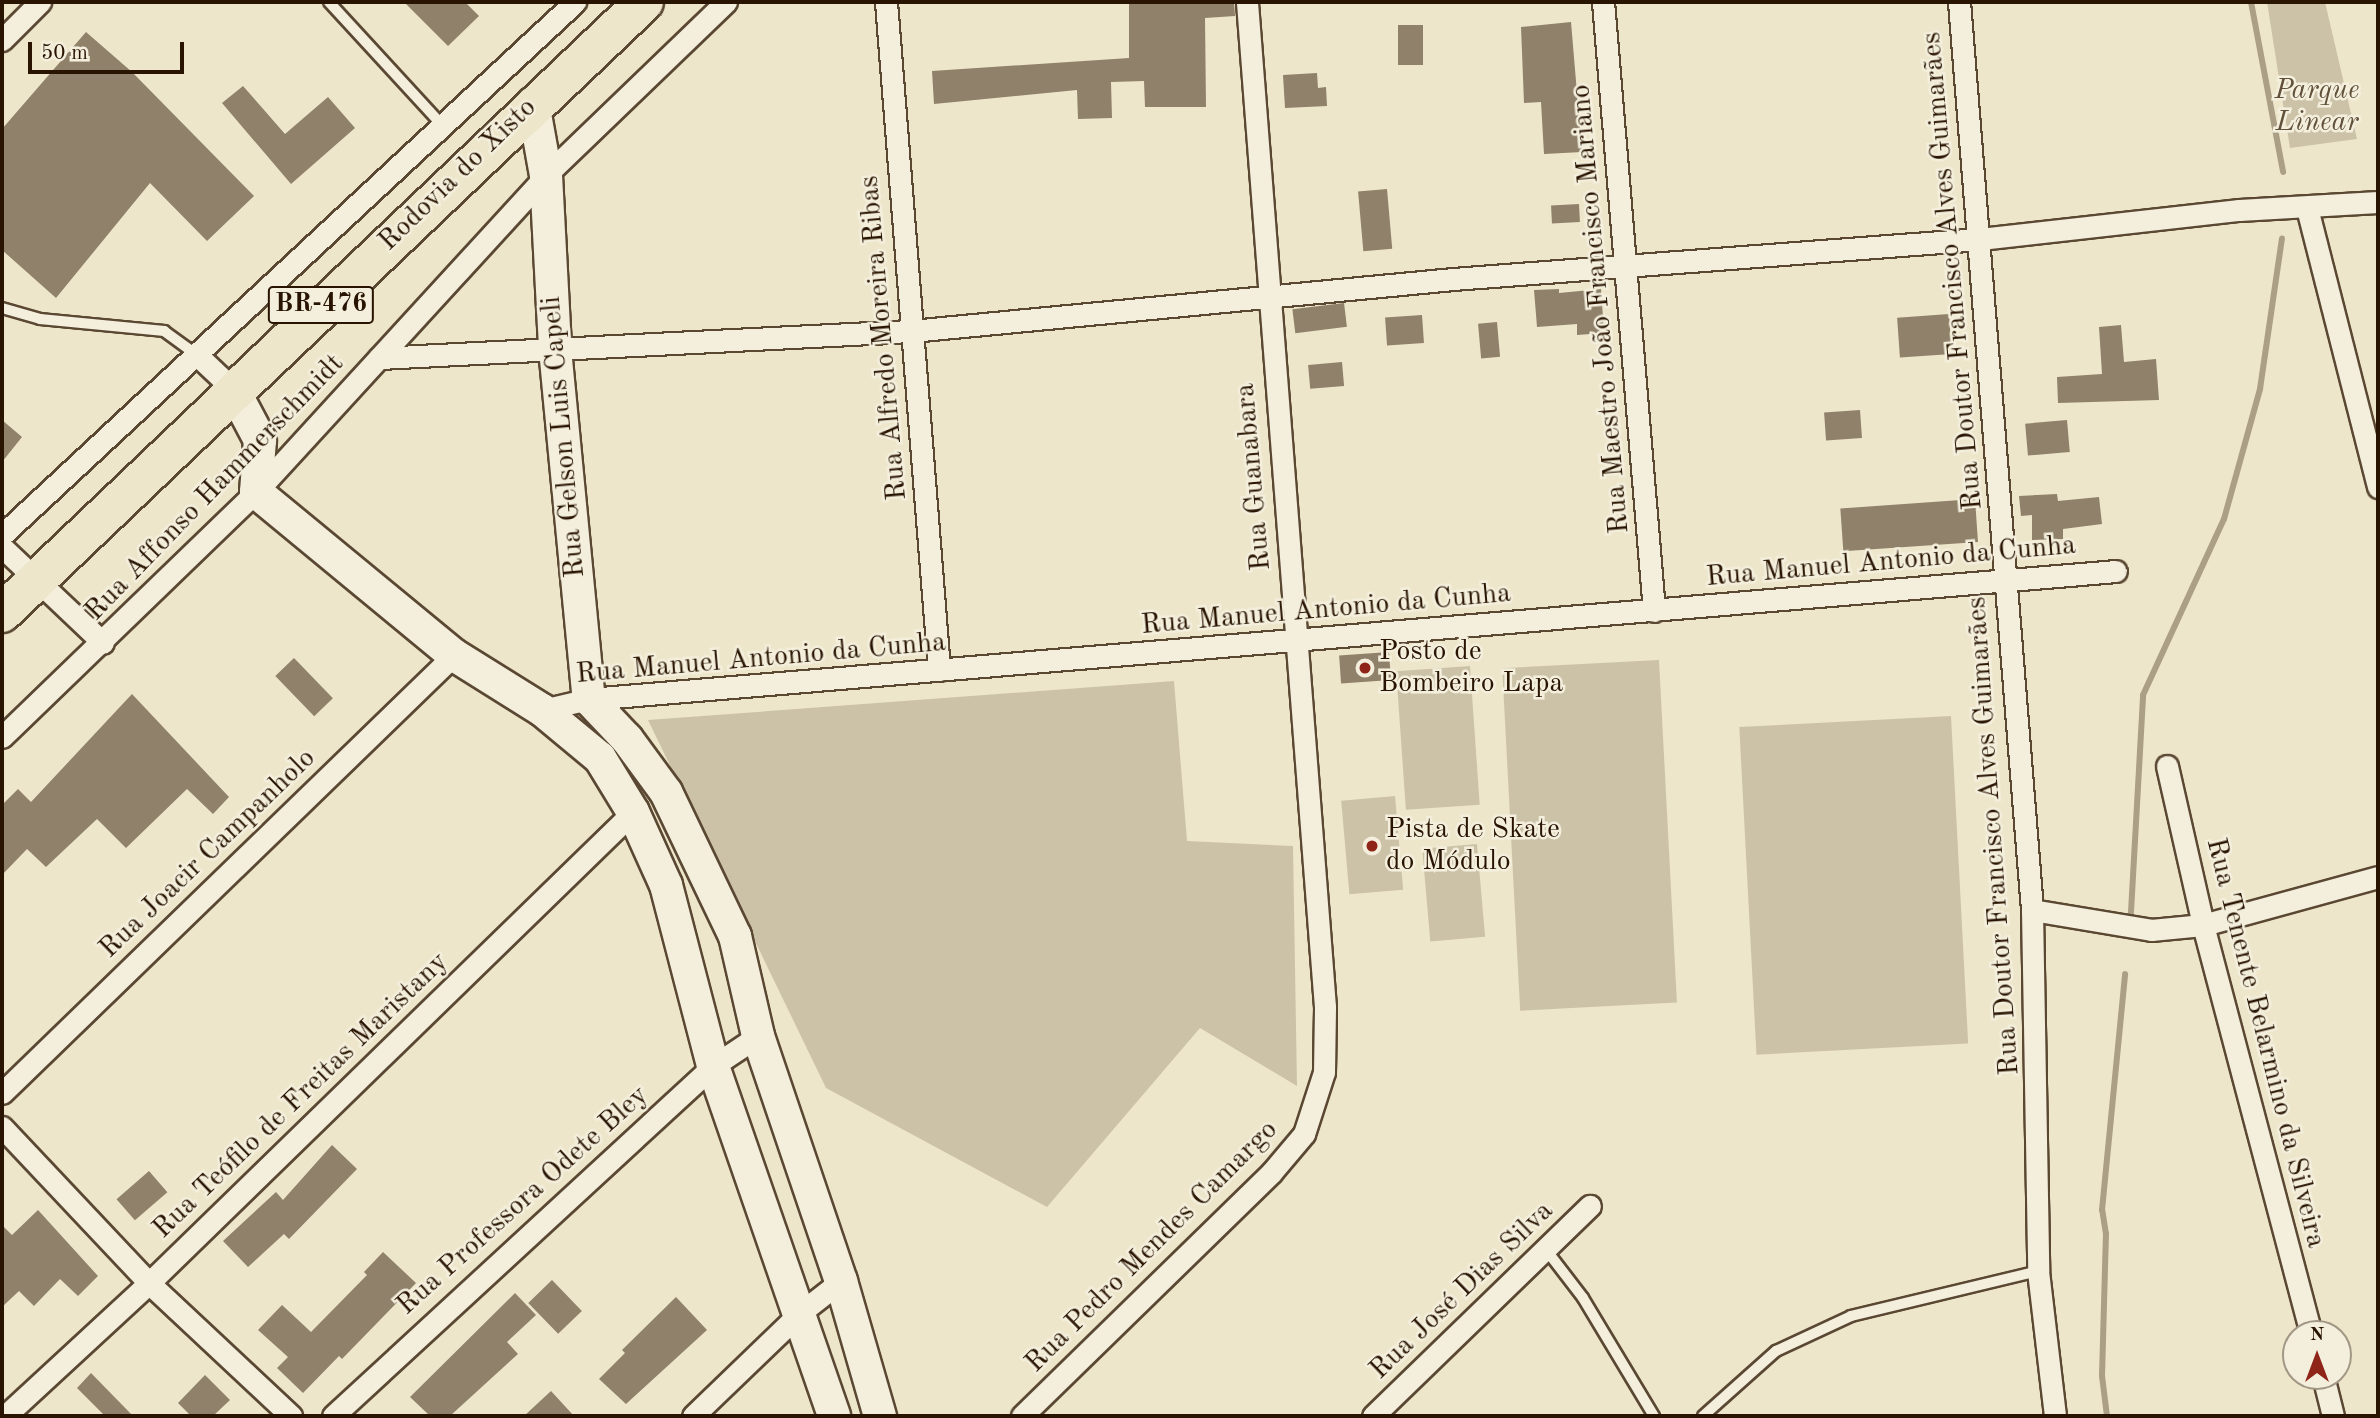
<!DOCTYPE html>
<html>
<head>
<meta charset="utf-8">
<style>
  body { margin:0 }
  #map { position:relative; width:2380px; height:1418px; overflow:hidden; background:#eee6cb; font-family:"Old Standard TT",serif }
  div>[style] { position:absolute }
  .green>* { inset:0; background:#ccc2a8; transform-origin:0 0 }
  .stream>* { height:6px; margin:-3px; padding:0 3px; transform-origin:3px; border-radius:3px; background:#ab9f86 }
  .building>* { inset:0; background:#8f816a; transform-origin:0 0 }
  .roads { filter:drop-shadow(2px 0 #5a4833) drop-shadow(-2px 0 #5a4833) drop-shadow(0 2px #5a4833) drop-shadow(0 -2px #5a4833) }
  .lane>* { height:10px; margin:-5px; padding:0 5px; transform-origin:5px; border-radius:5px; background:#f4efdd }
  .street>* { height:21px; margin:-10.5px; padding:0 10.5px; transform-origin:10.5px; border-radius:10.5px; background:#f4efdd }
  .secondary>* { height:32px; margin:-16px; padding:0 16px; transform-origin:16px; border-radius:16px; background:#f4efdd }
  .highway>* { height:38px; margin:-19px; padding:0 19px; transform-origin:19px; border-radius:19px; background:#eee6cb }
  .dots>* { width:19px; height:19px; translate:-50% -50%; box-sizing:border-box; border:4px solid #f4efdd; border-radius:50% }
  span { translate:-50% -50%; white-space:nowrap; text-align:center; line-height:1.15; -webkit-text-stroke:5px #f4efdd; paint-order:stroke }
  .shield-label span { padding:2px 5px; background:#f4efdd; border:2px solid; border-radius:5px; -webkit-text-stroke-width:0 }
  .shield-label { font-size:26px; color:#281400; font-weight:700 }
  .park-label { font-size:28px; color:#61513b; font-style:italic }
  .street-label { font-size:28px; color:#281400 }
  .poi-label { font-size:28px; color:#281400 }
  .left { translate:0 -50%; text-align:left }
  .frame { position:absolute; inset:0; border:4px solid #281400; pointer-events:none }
  .north { position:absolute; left:2282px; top:1320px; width:70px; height:70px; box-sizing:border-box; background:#f4efdd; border:2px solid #a29785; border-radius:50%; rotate:0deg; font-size:19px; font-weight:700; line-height:28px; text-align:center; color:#281400 }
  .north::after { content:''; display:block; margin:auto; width:24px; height:32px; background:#8f2418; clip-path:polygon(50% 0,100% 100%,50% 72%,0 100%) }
  .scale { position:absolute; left:28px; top:42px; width:156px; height:32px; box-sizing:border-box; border:4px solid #281400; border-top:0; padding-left:9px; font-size:21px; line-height:24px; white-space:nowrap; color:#281400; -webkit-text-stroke:5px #f4efdd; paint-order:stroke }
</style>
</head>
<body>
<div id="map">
  <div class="green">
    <i style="clip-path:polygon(2267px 2px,2325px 2px,2357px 139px,2290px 148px)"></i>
    <i style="left:1659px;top:660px;width:343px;height:157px;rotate:87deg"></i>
    <i style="left:1470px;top:666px;width:139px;height:74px;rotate:86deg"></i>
    <i style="clip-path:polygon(1174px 681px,1187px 841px,1293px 846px,1297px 1086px,1200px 1028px,1047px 1207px,826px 1088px,648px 720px)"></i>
    <i style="left:1951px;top:716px;width:328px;height:212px;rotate:87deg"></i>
    <i style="left:1395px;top:796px;width:94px;height:54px;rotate:85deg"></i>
    <i style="left:1477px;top:844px;width:93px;height:55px;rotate:85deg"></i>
  </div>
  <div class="stream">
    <i style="left:2251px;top:2px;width:173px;rotate:79.3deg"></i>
    <i style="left:2131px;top:912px;width:217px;rotate:-86.8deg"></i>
    <i style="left:2143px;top:695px;width:194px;rotate:-65.3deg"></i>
    <i style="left:2224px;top:519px;width:135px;rotate:-74.5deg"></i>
    <i style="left:2260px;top:389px;width:152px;rotate:-81.7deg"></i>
    <i style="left:2107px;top:1416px;width:40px;rotate:-97.1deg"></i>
    <i style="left:2102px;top:1376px;width:142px;rotate:-88.4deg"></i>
    <i style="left:2106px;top:1234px;width:24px;rotate:-99deg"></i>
    <i style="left:2102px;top:1210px;width:237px;rotate:-84.4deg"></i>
  </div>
  <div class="building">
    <i style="clip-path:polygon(404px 2px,465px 2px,479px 16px,448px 46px)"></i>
    <i style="clip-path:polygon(1129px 2px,1234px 2px,1235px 16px,1205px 18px,1206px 107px,1145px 107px,1144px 81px,1111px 82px,1112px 118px,1078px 119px,1077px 90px,934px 104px,932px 71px,1129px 58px)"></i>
    <i style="clip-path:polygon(1571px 22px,1582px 152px,1544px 154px,1541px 102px,1524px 103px,1521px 27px)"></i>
    <i style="left:1398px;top:25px;width:25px;height:40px"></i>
    <i style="clip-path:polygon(86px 32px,132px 72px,254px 196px,207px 241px,150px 183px,56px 298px,2px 250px,2px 129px)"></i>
    <i style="clip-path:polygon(1317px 73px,1318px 88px,1326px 87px,1327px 106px,1285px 108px,1283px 75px)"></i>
    <i style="clip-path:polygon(243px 86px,285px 134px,328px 97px,355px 128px,291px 184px,222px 103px)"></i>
    <i style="left:1387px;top:189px;width:60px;height:29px;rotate:85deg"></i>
    <i style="left:1579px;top:204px;width:18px;height:28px;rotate:87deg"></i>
    <i style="clip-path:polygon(1559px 289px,1559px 293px,1601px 289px,1604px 333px,1577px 335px,1577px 324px,1537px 327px,1534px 290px)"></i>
    <i style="left:1344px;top:303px;width:24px;height:52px;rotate:83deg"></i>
    <i style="left:1949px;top:314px;width:40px;height:52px;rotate:86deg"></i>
    <i style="left:1422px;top:315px;width:28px;height:37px;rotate:86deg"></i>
    <i style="left:1497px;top:322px;width:35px;height:19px;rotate:85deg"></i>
    <i style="clip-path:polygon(2121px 325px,2124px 362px,2156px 359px,2159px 400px,2058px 403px,2057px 377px,2102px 374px,2099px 327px)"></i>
    <i style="left:1342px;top:362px;width:24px;height:34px;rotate:85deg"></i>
    <i style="left:1860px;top:410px;width:28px;height:36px;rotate:86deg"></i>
    <i style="clip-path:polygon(2px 420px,22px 437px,2px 462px)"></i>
    <i style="left:2067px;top:420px;width:32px;height:42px;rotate:85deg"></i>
    <i style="clip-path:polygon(2057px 494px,2058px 501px,2099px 497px,2102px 524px,2063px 529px,2063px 539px,2032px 540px,2032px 515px,2021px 516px,2019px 496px)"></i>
    <i style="left:1975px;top:499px;width:43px;height:135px;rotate:86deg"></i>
    <i style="left:1389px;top:652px;width:28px;height:50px;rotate:86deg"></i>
    <i style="left:294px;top:658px;width:56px;height:26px;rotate:46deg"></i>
    <i style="clip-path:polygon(132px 694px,229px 797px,213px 814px,187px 789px,126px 848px,97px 819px,46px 867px,27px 849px,2px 875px,2px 805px,18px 789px,31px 802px)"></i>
    <i style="clip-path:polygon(332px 1145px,357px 1169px,289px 1239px,284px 1234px,248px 1267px,223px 1241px,276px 1192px,283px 1200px)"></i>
    <i style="left:149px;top:1171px;width:28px;height:43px;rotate:49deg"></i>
    <i style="clip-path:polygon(38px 1210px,98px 1276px,78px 1296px,60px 1279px,34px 1306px,19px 1291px,2px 1307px,2px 1225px,12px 1235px)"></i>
    <i style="clip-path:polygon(383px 1252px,416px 1283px,342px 1359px,339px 1356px,303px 1393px,277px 1368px,288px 1357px,258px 1330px,282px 1305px,311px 1332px,367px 1275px,364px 1272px)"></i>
    <i style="left:552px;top:1280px;width:43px;height:33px;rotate:46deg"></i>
    <i style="clip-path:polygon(515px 1293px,536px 1315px,507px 1342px,518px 1354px,450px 1416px,430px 1416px,410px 1397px)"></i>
    <i style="clip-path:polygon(676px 1297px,707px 1330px,626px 1404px,599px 1379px,625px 1353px,622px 1350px)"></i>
    <i style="clip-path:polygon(91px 1373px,133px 1416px,105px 1416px,77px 1388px)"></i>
    <i style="clip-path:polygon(205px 1375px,230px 1400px,213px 1416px,191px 1416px,178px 1403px)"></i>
    <i style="clip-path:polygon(551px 1391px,574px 1416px,524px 1416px)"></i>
  </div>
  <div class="roads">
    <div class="lane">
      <i style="left:329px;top:2px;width:168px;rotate:47.4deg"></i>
      <i style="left:2px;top:308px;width:40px;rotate:16deg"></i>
      <i style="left:40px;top:319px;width:125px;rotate:5.5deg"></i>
      <i style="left:164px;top:331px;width:41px;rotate:36deg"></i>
      <i style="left:1547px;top:1251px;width:59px;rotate:52.5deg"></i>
      <i style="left:1583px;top:1298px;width:138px;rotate:59deg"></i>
      <i style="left:1703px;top:1416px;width:98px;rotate:-41.7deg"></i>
      <i style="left:1776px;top:1351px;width:83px;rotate:-25deg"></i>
      <i style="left:1851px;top:1316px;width:192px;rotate:-13.5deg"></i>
    </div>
    <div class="street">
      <i style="left:886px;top:2px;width:670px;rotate:85.46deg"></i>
      <i style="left:1603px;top:2px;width:611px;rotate:85.21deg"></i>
      <i style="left:1959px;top:2px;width:911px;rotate:85.4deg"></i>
      <i style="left:2032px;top:910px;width:361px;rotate:89deg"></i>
      <i style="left:2038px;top:1271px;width:146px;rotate:83.3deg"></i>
      <i style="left:2px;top:40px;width:54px;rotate:-45deg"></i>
      <i style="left:2307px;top:208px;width:288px;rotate:75.7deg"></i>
      <i style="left:197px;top:355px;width:50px;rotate:43.4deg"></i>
      <i style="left:379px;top:358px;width:533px;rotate:-2.91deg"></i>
      <i style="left:911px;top:331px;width:544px;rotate:-5.48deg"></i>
      <i style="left:1453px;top:279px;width:529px;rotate:-4.34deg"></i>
      <i style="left:1980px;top:239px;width:261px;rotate:-6.4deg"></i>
      <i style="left:2239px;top:210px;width:139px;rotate:-3.3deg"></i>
      <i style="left:2px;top:535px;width:783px;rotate:-42.93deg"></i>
      <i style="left:2px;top:547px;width:139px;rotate:43.5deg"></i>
      <i style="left:542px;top:710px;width:48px;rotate:-13.2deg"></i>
      <i style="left:589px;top:699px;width:1532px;rotate:-4.79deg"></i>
      <i style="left:2px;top:737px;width:353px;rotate:-44deg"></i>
      <i style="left:256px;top:492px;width:430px;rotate:-47.5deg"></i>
      <i style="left:546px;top:175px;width:250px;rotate:-43.9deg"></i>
      <i style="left:2167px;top:766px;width:163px;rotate:77.2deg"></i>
      <i style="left:2203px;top:925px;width:423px;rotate:75.2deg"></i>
      <i style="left:2032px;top:910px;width:121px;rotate:9.5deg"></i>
      <i style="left:2151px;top:930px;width:52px;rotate:-5.5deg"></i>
      <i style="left:2203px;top:925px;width:181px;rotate:-15.3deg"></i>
      <i style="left:2px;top:1093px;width:629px;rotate:-44.1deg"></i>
      <i style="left:2px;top:1127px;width:214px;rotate:46.7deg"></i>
      <i style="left:149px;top:1283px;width:195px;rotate:43.1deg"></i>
      <i style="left:2323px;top:1376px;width:41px;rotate:76deg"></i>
      <i style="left:5px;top:1416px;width:196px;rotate:-42.7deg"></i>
      <i style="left:149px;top:1283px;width:675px;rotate:-44.22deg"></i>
      <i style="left:333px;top:1416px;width:517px;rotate:-42.65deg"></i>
      <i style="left:713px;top:1066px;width:54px;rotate:-33.7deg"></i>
      <i style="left:693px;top:1416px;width:149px;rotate:-43.9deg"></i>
      <i style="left:800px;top:1313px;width:52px;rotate:-38deg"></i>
      <i style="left:1022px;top:1416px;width:348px;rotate:-44.3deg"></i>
      <i style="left:1271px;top:1173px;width:51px;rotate:-49.8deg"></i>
      <i style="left:1304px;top:1134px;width:65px;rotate:-72.1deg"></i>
      <i style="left:1324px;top:1072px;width:65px;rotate:-89.1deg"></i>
      <i style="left:1325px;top:1007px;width:1008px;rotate:-94.44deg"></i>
      <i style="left:1373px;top:1416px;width:302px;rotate:-44.1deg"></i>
    </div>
    <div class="secondary">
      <i style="left:533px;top:103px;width:73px;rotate:79.8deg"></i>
      <i style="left:546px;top:175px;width:174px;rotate:87deg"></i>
      <i style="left:555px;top:349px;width:352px;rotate:84.5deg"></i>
      <i style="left:589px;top:699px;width:55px;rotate:46.5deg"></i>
      <i style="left:627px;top:739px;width:66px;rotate:53.7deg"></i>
      <i style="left:666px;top:792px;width:160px;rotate:64.4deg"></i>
      <i style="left:735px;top:936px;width:103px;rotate:77deg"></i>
      <i style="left:758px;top:1036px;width:259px;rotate:71.3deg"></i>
      <i style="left:841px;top:1281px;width:141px;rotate:73.9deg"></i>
      <i style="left:233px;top:389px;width:58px;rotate:62.1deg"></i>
      <i style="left:260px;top:440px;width:52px;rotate:94.4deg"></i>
      <i style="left:256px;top:492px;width:256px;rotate:39.5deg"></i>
      <i style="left:454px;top:655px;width:104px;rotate:32deg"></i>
      <i style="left:542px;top:710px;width:75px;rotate:39.6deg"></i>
      <i style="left:600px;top:758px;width:63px;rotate:58.6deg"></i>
      <i style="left:633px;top:812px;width:80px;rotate:65.7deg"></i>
      <i style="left:666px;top:885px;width:187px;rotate:75.4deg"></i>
      <i style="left:713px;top:1066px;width:370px;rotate:70.9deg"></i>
    </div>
    <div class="highway">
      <i style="left:2px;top:613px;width:886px;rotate:-43.58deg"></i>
    </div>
  </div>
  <div class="dots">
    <i style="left:1365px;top:668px;background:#8f2418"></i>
    <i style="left:1372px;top:846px;background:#8f2418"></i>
  </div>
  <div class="shield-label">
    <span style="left:321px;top:305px">BR-476</span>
  </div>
  <div class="park-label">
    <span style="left:2317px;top:107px">Parque<br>Linear</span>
  </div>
  <div class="street-label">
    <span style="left:458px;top:175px;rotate:-44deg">Rodovia do Xisto</span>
    <span style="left:1953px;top:271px;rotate:-95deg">Rua Doutor Francisco Alves Guimarães</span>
    <span style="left:1601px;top:309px;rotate:-95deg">Rua Maestro João Francisco Mariano</span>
    <span style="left:884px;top:338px;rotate:-95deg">Rua Alfredo Moreira Ribas</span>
    <span style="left:564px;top:437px;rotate:-95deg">Rua Gelson Luis Capeli</span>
    <span style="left:1254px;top:477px;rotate:-95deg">Rua Guanabara</span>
    <span style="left:215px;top:488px;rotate:-46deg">Rua Affonso Hammerschmidt</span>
    <span style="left:1891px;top:562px;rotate:-5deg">Rua Manuel Antonio da Cunha</span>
    <span style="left:1326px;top:610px;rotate:-5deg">Rua Manuel Antonio da Cunha</span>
    <span style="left:761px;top:659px;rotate:-5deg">Rua Manuel Antonio da Cunha</span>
    <span style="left:1994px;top:836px;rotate:-94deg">Rua Doutor Francisco Alves Guimarães</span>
    <span style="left:208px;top:854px;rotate:-44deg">Rua Joacir Campanholo</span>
    <span style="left:2265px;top:1043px;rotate:76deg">Rua Tenente Belarmino da Silveira</span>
    <span style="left:301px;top:1096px;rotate:-44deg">Rua Teófilo de Freitas Maristany</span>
    <span style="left:523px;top:1201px;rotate:-42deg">Rua Professora Odete Bley</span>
    <span style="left:1152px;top:1247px;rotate:-45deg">Rua Pedro Mendes Camargo</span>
    <span style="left:1462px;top:1291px;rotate:-44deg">Rua José Dias Silva</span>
  </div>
  <div class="poi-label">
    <span class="left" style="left:1379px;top:668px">Posto de<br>Bombeiro Lapa</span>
    <span class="left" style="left:1386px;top:846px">Pista de Skate<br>do Módulo</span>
  </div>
  <div class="frame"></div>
  <div class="north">N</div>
  <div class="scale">50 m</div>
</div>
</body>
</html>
